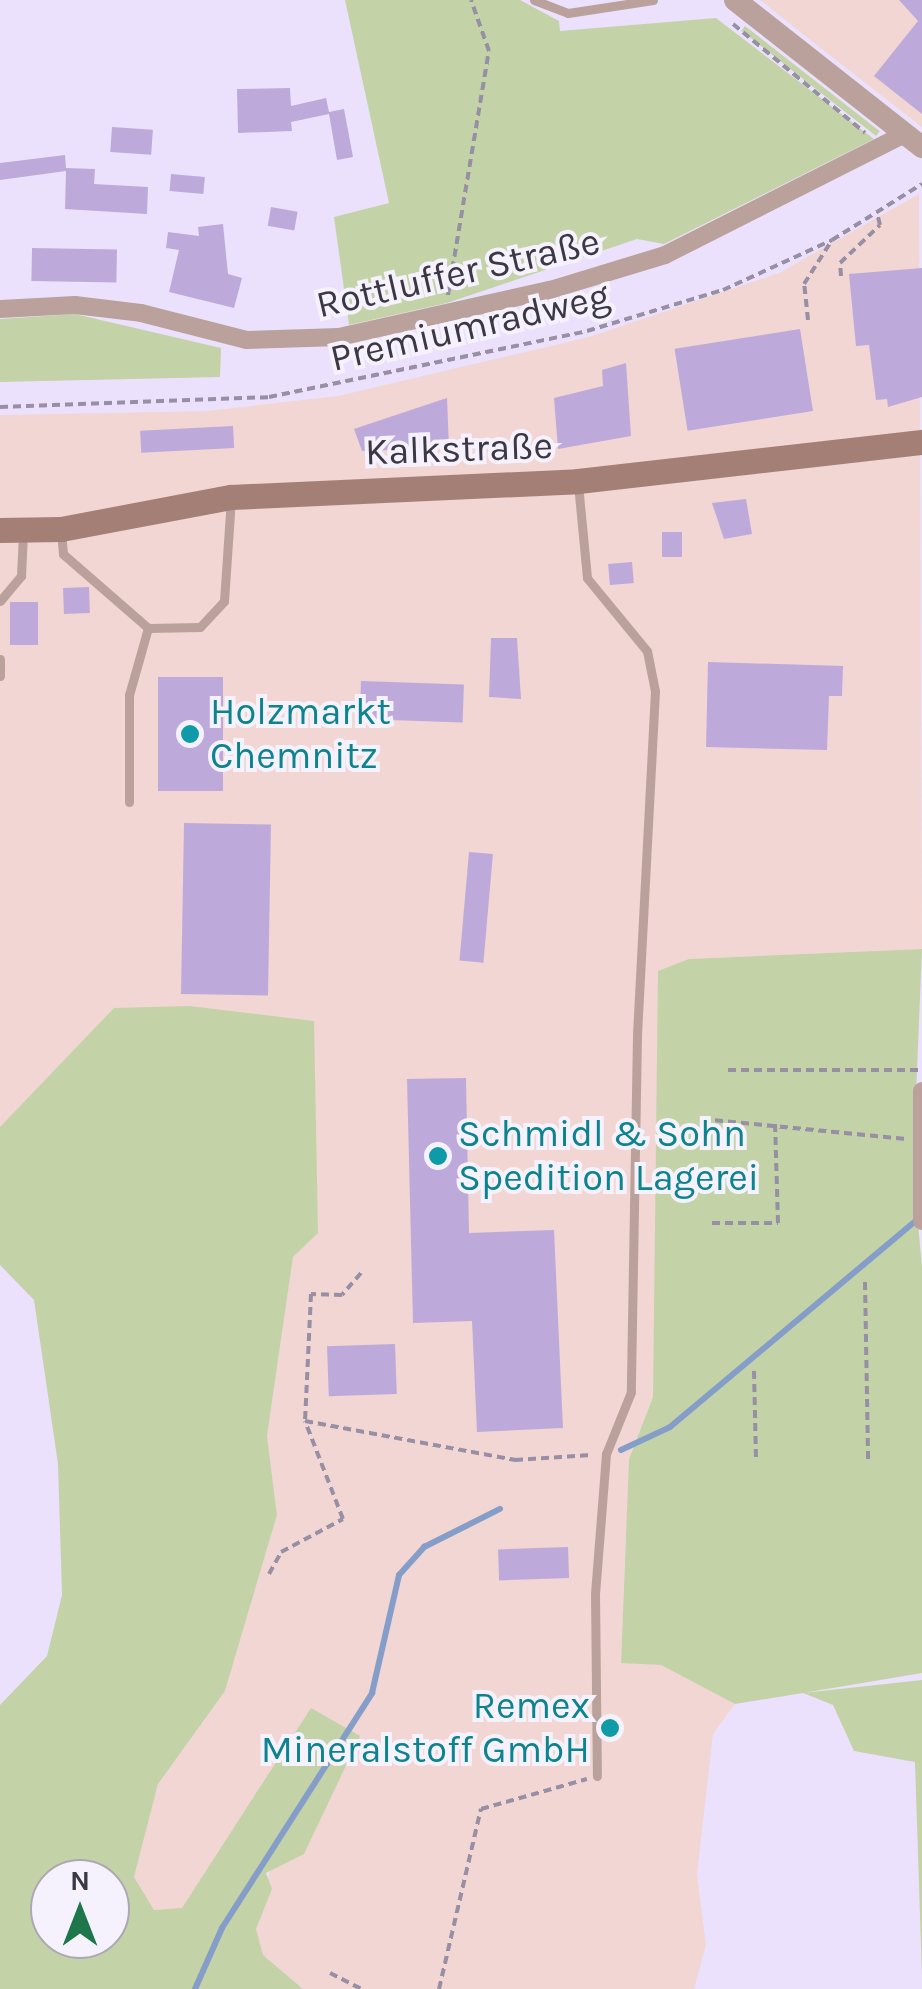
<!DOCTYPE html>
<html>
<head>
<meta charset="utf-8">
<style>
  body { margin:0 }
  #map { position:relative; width:922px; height:1989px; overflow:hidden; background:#ece1fd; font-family:Karla,sans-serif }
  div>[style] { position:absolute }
  .industrial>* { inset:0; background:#f1d6d3 }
  .green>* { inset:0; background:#c4d2a8; transform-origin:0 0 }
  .stream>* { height:6px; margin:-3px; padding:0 3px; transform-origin:3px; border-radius:3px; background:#859ec9 }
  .building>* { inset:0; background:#beaada; transform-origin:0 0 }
  .path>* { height:4px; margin-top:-2px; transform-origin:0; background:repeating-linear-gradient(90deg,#978fa3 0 8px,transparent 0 13px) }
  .service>* { height:9px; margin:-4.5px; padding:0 4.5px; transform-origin:4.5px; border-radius:4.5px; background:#baa19b }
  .minor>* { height:18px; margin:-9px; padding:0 9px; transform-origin:9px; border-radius:9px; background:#baa19b }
  .tertiary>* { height:22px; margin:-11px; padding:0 11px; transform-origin:11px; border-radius:11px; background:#baa19b }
  .secondary>* { height:25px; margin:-12.5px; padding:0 12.5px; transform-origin:12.5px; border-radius:12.5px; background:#a37f76 }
  .dots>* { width:28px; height:28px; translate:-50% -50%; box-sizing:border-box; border:5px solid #f6f2fd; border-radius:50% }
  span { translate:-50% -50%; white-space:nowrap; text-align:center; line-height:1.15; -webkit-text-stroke:8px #f6f2fd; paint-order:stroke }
  .street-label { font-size:38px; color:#3c3843 }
  .culture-label { font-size:38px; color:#0d838f }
  .left { translate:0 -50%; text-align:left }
  .right { translate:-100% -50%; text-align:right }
  .north { position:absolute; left:30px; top:1859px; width:100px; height:100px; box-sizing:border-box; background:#f6f2fd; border:2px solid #aca8b3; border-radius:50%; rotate:0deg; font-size:28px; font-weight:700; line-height:40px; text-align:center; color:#3c3843 }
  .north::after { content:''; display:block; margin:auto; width:35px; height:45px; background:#1d774b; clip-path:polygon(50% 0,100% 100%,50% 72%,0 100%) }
</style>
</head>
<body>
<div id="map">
  <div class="industrial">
    <i style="clip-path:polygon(760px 0,922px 0,922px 127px,814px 43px)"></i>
    <i style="clip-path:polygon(919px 194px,922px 949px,689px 959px,659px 1242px,653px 1397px,629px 1459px,621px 1662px,661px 1665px,735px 1704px,713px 1734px,697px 1874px,706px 1945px,694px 1989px,303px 1989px,263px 1955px,255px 1929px,311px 1709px,182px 1909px,154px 1910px,134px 1877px,158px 1784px,225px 1691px,277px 1515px,267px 1436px,293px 1256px,318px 1233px,0 1127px,0 415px,207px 411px,338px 396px,589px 337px,779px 273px)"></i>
  </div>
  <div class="green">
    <i style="clip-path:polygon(345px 0,520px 0,559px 21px,560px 31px,716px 18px,874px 139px,664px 244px,637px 239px,447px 303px,349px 325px,334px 217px,389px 203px)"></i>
    <i style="left:745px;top:26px;width:171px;height:6px;rotate:38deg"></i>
    <i style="clip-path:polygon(75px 314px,221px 348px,220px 377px,0 382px,0 319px)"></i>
    <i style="clip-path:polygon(922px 949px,913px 1168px,922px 1267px,922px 1673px,803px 1693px,922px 1680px,922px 1977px,915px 1762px,854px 1751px,833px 1705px,803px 1693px,735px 1704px,661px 1665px,621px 1663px,629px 1459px,653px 1397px,658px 971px,689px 959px)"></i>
    <i style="clip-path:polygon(evenodd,189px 1006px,314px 1021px,318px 1233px,293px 1257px,267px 1436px,277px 1515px,225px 1691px,158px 1784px,134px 1877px,154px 1910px,182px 1908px,311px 1708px,360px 1736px,304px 1854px,266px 1873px,272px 1889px,256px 1929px,263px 1955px,303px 1989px,0 1989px,0 1705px,47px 1656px,62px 1595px,58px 1464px,34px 1300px,0 1265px,0 1127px,114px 1008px,189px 1006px,50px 1879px,110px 1879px,110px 1939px,50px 1939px,50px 1879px)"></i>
  </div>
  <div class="stream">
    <i style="left:621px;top:1450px;width:54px;rotate:-25.1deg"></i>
    <i style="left:670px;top:1427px;width:322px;rotate:-40deg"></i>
    <i style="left:195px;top:1989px;width:67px;rotate:-66.1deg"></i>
    <i style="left:222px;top:1928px;width:279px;rotate:-57.4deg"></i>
    <i style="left:372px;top:1693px;width:121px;rotate:-77.1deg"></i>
    <i style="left:399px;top:1575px;width:38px;rotate:-48deg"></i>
    <i style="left:424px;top:1547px;width:85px;rotate:-26.6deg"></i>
  </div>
  <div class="building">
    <i style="clip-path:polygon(899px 0,922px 0,922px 114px,874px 76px,918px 21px)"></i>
    <i style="clip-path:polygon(290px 88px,291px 106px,326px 98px,329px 112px,344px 109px,353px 157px,337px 160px,329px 114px,291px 122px,292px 131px,238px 133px,237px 89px)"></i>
    <i style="left:112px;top:127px;width:41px;height:25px;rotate:4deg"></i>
    <i style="clip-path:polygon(65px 155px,66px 168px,95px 169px,94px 184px,148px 187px,147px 214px,65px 209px,66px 171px,0 180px,0 163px)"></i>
    <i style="left:171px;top:174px;width:34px;height:17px;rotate:5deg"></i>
    <i style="left:271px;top:207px;width:27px;height:19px;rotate:10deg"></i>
    <i style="clip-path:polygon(223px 224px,228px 274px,242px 278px,234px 308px,169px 292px,179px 250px,166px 248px,168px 232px,199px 236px,198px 227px)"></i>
    <i style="left:32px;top:248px;width:85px;height:33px;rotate:1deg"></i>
    <i style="clip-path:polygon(922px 268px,922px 397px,888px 407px,887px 399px,876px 400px,869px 345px,856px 346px,849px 274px)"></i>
    <i style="left:800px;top:329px;width:83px;height:127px;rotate:81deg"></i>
    <i style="clip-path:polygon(626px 363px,631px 436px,558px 449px,554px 398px,603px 386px,602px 370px)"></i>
    <i style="clip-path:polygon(447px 398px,449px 448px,362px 451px,354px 429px)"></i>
    <i style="left:233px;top:426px;width:22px;height:93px;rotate:87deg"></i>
    <i style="clip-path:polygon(746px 499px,752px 534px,724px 539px,712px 503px)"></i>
    <i style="left:662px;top:532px;width:20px;height:25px"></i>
    <i style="left:632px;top:562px;width:21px;height:24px;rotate:85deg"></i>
    <i style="left:63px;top:588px;width:26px;height:26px;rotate:-2deg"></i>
    <i style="left:10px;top:602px;width:28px;height:43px"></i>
    <i style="clip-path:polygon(491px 638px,517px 638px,521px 699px,489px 697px)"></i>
    <i style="clip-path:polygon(708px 662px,843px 666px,842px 696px,829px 696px,827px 750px,706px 747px)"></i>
    <i style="left:158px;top:677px;width:65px;height:114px"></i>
    <i style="left:361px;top:681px;width:103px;height:38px;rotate:2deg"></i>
    <i style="left:184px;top:823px;width:87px;height:171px;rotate:1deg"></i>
    <i style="left:469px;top:852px;width:24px;height:109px;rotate:5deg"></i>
    <i style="clip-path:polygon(466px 1078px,469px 1233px,554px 1230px,563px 1428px,477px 1432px,472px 1321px,413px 1323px,407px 1079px)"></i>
    <i style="left:395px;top:1344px;width:50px;height:68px;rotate:88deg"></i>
    <i style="left:568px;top:1547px;width:31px;height:70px;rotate:88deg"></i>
  </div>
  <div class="path">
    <i style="left:733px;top:24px;width:171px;rotate:39.5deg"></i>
    <i style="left:841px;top:276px;width:13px;rotate:-94deg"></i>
    <i style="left:840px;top:263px;width:55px;rotate:-43.5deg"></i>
    <i style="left:880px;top:225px;width:12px;rotate:-104deg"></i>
    <i style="left:448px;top:295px;width:247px;rotate:-80.5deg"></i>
    <i style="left:489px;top:51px;width:54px;rotate:-109.4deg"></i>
    <i style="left:808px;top:320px;width:36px;rotate:-96deg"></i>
    <i style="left:804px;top:284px;width:52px;rotate:-57.5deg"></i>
    <i style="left:0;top:407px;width:269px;rotate:-2.1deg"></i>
    <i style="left:269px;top:397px;width:325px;rotate:-11.7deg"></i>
    <i style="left:587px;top:331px;width:142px;rotate:-16.8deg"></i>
    <i style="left:723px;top:290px;width:120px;rotate:-24.6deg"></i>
    <i style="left:832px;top:240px;width:106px;rotate:-31.9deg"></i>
    <i style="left:728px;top:1070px;width:194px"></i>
    <i style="left:702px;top:1119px;width:205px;rotate:5.6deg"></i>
    <i style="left:712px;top:1223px;width:66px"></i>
    <i style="left:778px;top:1223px;width:99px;rotate:-91.7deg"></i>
    <i style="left:361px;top:1273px;width:29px;rotate:131deg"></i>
    <i style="left:342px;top:1295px;width:31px;rotate:-178deg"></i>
    <i style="left:311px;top:1294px;width:127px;rotate:92.7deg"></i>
    <i style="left:305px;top:1421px;width:214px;rotate:10.5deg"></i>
    <i style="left:515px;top:1460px;width:76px;rotate:-3.8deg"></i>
    <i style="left:865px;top:1282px;width:179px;rotate:89deg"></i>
    <i style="left:754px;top:1371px;width:87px;rotate:88.7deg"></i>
    <i style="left:269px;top:1574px;width:25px;rotate:-61deg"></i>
    <i style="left:281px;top:1552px;width:70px;rotate:-28deg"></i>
    <i style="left:343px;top:1519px;width:105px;rotate:-111.2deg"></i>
    <i style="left:330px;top:1973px;width:35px;rotate:27deg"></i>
    <i style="left:439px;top:1989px;width:185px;rotate:-76.9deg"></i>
    <i style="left:481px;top:1809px;width:110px;rotate:-15.8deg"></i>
  </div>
  <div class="service">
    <i style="left:534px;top:0;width:36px;rotate:21deg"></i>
    <i style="left:568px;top:13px;width:86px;rotate:-8.7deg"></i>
    <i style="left:578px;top:484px;width:94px;rotate:84.5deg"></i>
    <i style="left:587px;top:578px;width:94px;rotate:50.6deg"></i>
    <i style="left:647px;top:651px;width:41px;rotate:78.7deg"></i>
    <i style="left:655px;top:691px;width:345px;rotate:93deg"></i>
    <i style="left:637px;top:1036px;width:356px;rotate:91deg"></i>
    <i style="left:631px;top:1392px;width:67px;rotate:112deg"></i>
    <i style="left:606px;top:1454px;width:139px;rotate:94.5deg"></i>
    <i style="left:595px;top:1593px;width:183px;rotate:89.4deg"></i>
    <i style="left:61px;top:531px;width:23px;rotate:85deg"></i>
    <i style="left:63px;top:554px;width:113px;rotate:41deg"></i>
    <i style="left:148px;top:628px;width:52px;rotate:-1.1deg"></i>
    <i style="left:200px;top:627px;width:35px;rotate:-47deg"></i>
    <i style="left:224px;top:601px;width:102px;rotate:-86.1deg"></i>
    <i style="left:0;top:601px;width:33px;rotate:-50deg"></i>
    <i style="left:21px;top:576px;width:43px;rotate:-87.3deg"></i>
    <i style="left:0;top:659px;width:17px;rotate:90deg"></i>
    <i style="left:129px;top:802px;width:107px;rotate:-90deg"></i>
    <i style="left:129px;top:695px;width:70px;rotate:-74.2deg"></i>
  </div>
  <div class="minor">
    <i style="left:0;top:309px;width:75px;rotate:-3.1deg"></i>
    <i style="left:75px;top:305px;width:66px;rotate:6.9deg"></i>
    <i style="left:141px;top:313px;width:109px;rotate:14.3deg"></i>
    <i style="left:247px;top:340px;width:92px;rotate:-1.9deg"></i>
    <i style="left:339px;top:337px;width:216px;rotate:-12.6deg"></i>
    <i style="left:550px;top:290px;width:120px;rotate:-16.9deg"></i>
    <i style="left:665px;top:255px;width:269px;rotate:-26.8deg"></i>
    <i style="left:922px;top:1091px;width:130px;rotate:90deg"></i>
  </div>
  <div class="tertiary">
    <i style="left:735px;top:0;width:238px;rotate:38.2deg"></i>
  </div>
  <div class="secondary">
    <i style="left:0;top:530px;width:61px;rotate:-0.9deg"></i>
    <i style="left:61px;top:529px;width:173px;rotate:-10.7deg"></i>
    <i style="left:231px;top:497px;width:347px;rotate:-2.6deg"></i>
    <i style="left:578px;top:481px;width:346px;rotate:-6.5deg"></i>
  </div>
  <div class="dots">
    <i style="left:190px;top:734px;background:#0f9aa8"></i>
    <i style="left:438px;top:1156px;background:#0f9aa8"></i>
    <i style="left:610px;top:1728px;background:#0f9aa8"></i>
  </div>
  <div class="street-label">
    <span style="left:458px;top:273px;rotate:-13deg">Rottluffer Straße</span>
    <span style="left:470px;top:327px;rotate:-13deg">Premiumradweg</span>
    <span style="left:459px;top:449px;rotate:-2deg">Kalkstraße</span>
  </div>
  <div class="culture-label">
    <span class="left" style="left:210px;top:734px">Holzmarkt<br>Chemnitz</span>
    <span class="left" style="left:458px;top:1156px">Schmidl &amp; Sohn<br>Spedition Lagerei</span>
    <span class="right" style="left:590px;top:1728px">Remex<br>Mineralstoff GmbH</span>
  </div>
  <div class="north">N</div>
</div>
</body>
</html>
